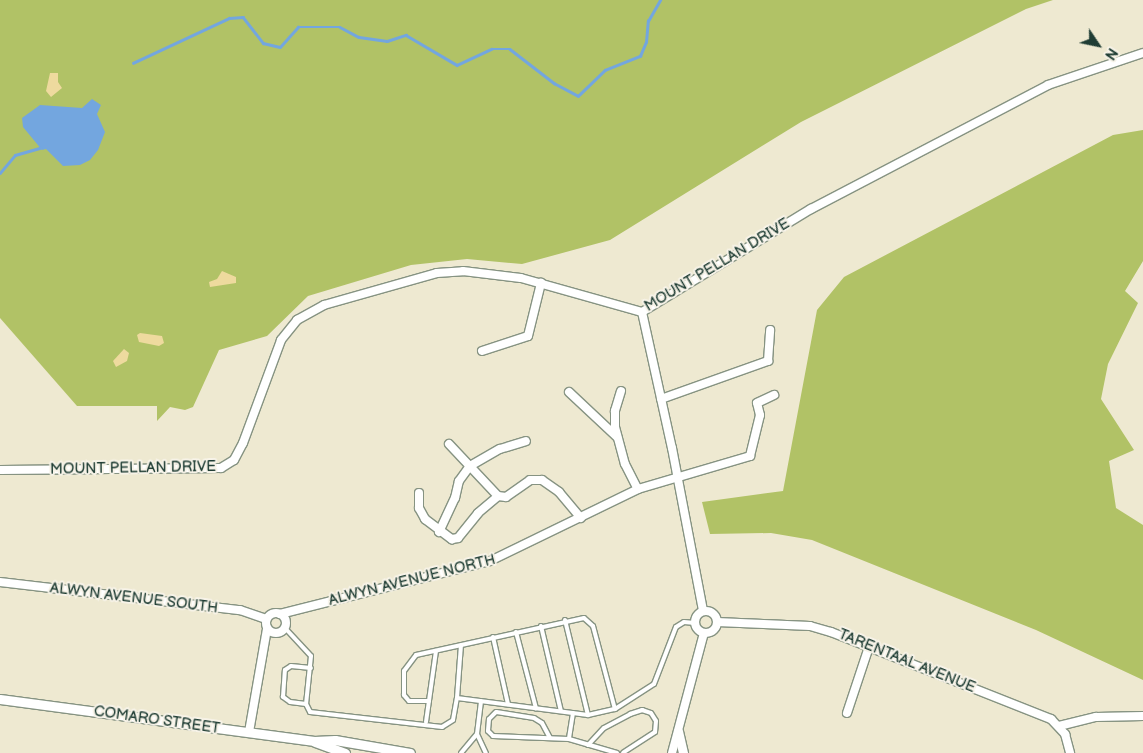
<!DOCTYPE html>
<html>
<head>
<meta charset="utf-8">
<style>
  body { margin:0 }
  #map { position:relative; width:1143px; height:753px; overflow:hidden; background:#eee9d1; font-family:"Balsamiq Sans",sans-serif }
  div>[style] { position:absolute }
  .green>* { inset:0; background:#b1c266 }
  .sand>* { inset:0; background:#eeda9e }
  .water>* { inset:0; background:#73a6df }
  .stream>* { height:2.5px; margin:-1.25px; padding:0 1.25px; transform-origin:1.25px; border-radius:1.25px; background:#73a6df }
  .roads { filter:drop-shadow(1px 0 #869382) drop-shadow(-1px 0 #869382) drop-shadow(0 1px #869382) drop-shadow(0 -1px #869382) }
  .service>* { height:4px; margin:-2px; padding:0 2px; transform-origin:2px; border-radius:2px; background:#fff }
  .minor>* { height:8px; margin:-4px; padding:0 4px; transform-origin:4px; border-radius:4px; background:#fff }
  .minor>.ring { margin:-4px; padding:0; box-sizing:content-box; background:none; border:8px solid #fff; border-radius:50% }
  .tertiary>* { height:9px; margin:-4.5px; padding:0 4.5px; transform-origin:4.5px; border-radius:4.5px; background:#fff }
  span { translate:-50% -50%; white-space:nowrap; text-align:center; line-height:1.15; -webkit-text-stroke:4px #f7f3e8; paint-order:stroke }
  .street-label { font-size:15px; color:#1f3d34 }
  .north { position:absolute; left:1073px; top:20px; width:50px; height:50px; -webkit-text-stroke:4px #f7f3e8; paint-order:stroke; rotate:124deg; font-size:14px; font-weight:700; line-height:20px; text-align:center; color:#1f3d34 }
  .north::after { content:''; display:block; margin:auto; width:18px; height:22px; background:#1f3d34; clip-path:polygon(50% 0,100% 100%,50% 72%,0 100%) }
</style>
</head>
<body>
<div id="map">
  <div class="green">
    <i style="clip-path:polygon(0 0,1053px 0,1026px 9px,801px 122px,610px 240px,522px 264px,467px 259px,411px 265px,308px 296px,267px 336px,219px 350px,193px 407px,185px 410px,170px 407px,157px 421px,157px 406px,77px 406px,0 318px)"></i>
    <i style="clip-path:polygon(1143px 130px,1143px 261px,1125px 291px,1138px 303px,1108px 364px,1101px 399px,1134px 450px,1109px 461px,1116px 508px,1143px 525px,1143px 680px,1036px 630px,812px 540px,771px 533px,710px 534px,702px 502px,783px 491px,817px 310px,844px 277px,1113px 135px)"></i>
  </div>
  <div class="sand">
    <i style="clip-path:polygon(50px 73px,58px 73px,58px 82px,62px 88px,51px 97px,46px 91px)"></i>
    <i style="clip-path:polygon(222px 271px,236px 277px,236px 283px,210px 287px,209px 282px,217px 279px)"></i>
    <i style="clip-path:polygon(140px 333px,162px 336px,164px 343px,159px 346px,139px 342px,137px 335px)"></i>
    <i style="clip-path:polygon(124px 349px,129px 353px,127px 361px,116px 367px,113px 361px)"></i>
  </div>
  <div class="water">
    <i style="clip-path:polygon(92px 99px,101px 105px,97px 114px,105px 132px,98px 150px,90px 160px,80px 165px,63px 166px,46px 149px,42px 150px,23px 127px,22px 118px,40px 105px,82px 108px)"></i>
  </div>
  <div class="stream">
    <i style="left:133px;top:63px;width:106px;rotate:-25.1deg"></i>
    <i style="left:229px;top:18px;width:14px;rotate:-4deg"></i>
    <i style="left:243px;top:17px;width:33px;rotate:52deg"></i>
    <i style="left:263px;top:43px;width:17px;rotate:13deg"></i>
    <i style="left:280px;top:47px;width:27px;rotate:-48deg"></i>
    <i style="left:298px;top:27px;width:42px"></i>
    <i style="left:340px;top:27px;width:21px;rotate:28deg"></i>
    <i style="left:359px;top:37px;width:28px;rotate:8deg"></i>
    <i style="left:387px;top:41px;width:20px;rotate:-18deg"></i>
    <i style="left:406px;top:35px;width:59px;rotate:30.5deg"></i>
    <i style="left:457px;top:65px;width:38px;rotate:-25deg"></i>
    <i style="left:492px;top:49px;width:18px"></i>
    <i style="left:510px;top:49px;width:56px;rotate:37.7deg"></i>
    <i style="left:554px;top:83px;width:27px;rotate:28deg"></i>
    <i style="left:578px;top:96px;width:37px;rotate:-44deg"></i>
    <i style="left:605px;top:70px;width:38px;rotate:-22deg"></i>
    <i style="left:640px;top:56px;width:15px;rotate:-67deg"></i>
    <i style="left:646px;top:42px;width:21px;rotate:-85deg"></i>
    <i style="left:648px;top:21px;width:24px;rotate:-60deg"></i>
    <i style="left:0;top:173px;width:23px;rotate:-50deg"></i>
    <i style="left:15px;top:155px;width:26px;rotate:-16deg"></i>
  </div>
  <div class="roads">
    <div class="service">
      <i style="left:565px;top:620px;width:98px;rotate:76.4deg"></i>
      <i style="left:541px;top:626px;width:87px;rotate:76.8deg"></i>
      <i style="left:285px;top:628px;width:38px;rotate:47deg"></i>
      <i style="left:311px;top:656px;width:48px;rotate:95.9deg"></i>
      <i style="left:306px;top:704px;width:9px;rotate:63deg"></i>
      <i style="left:310px;top:712px;width:133px;rotate:6.5deg"></i>
      <i style="left:442px;top:727px;width:13px;rotate:-32deg"></i>
      <i style="left:453px;top:720px;width:22px;rotate:-80deg"></i>
      <i style="left:457px;top:698px;width:132px;rotate:7.4deg"></i>
      <i style="left:588px;top:715px;width:28px;rotate:-13deg"></i>
      <i style="left:615px;top:709px;width:46px;rotate:-32.7deg"></i>
      <i style="left:654px;top:684px;width:61px;rotate:-68.9deg"></i>
      <i style="left:676px;top:627px;width:9px;rotate:-32deg"></i>
      <i style="left:684px;top:622px;width:11px;rotate:5deg"></i>
      <i style="left:516px;top:632px;width:79px;rotate:75.3deg"></i>
      <i style="left:493px;top:637px;width:69px;rotate:77.4deg"></i>
      <i style="left:457px;top:698px;width:53px;rotate:-85.7deg"></i>
      <i style="left:429px;top:701px;width:20px;rotate:180deg"></i>
      <i style="left:409px;top:701px;width:8px;rotate:-130deg"></i>
      <i style="left:404px;top:695px;width:24px;rotate:-90deg"></i>
      <i style="left:404px;top:671px;width:20px;rotate:-53deg"></i>
      <i style="left:416px;top:655px;width:172px;rotate:-12.4deg"></i>
      <i style="left:584px;top:618px;width:12px;rotate:42deg"></i>
      <i style="left:593px;top:626px;width:86px;rotate:75.2deg"></i>
      <i style="left:306px;top:704px;width:16px;rotate:-173deg"></i>
      <i style="left:290px;top:702px;width:9px;rotate:-144deg"></i>
      <i style="left:283px;top:697px;width:27px;rotate:-86deg"></i>
      <i style="left:285px;top:670px;width:7px;rotate:-34deg"></i>
      <i style="left:291px;top:666px;width:20px;rotate:6deg"></i>
      <i style="left:573px;top:713px;width:26px;rotate:99deg"></i>
      <i style="left:569px;top:739px;width:50px;rotate:16.3deg"></i>
      <i style="left:426px;top:722px;width:72px;rotate:-82deg"></i>
      <i style="left:477px;top:734px;width:21px;rotate:65deg"></i>
      <i style="left:550px;top:738px;width:17px;rotate:-118deg"></i>
      <i style="left:542px;top:723px;width:9px;rotate:-148deg"></i>
      <i style="left:534px;top:718px;width:38px;rotate:-171deg"></i>
      <i style="left:496px;top:712px;width:10px;rotate:135deg"></i>
      <i style="left:489px;top:719px;width:12px;rotate:95deg"></i>
      <i style="left:488px;top:731px;width:7px;rotate:45deg"></i>
      <i style="left:493px;top:736px;width:76px;rotate:2.3deg"></i>
      <i style="left:588px;top:745px;width:23px;rotate:-47deg"></i>
      <i style="left:604px;top:728px;width:30px;rotate:-28deg"></i>
      <i style="left:630px;top:714px;width:13px;rotate:-18deg"></i>
      <i style="left:642px;top:710px;width:9px;rotate:18deg"></i>
      <i style="left:651px;top:713px;width:9px;rotate:58deg"></i>
      <i style="left:656px;top:721px;width:11px;rotate:95deg"></i>
      <i style="left:655px;top:732px;width:38px;rotate:147deg"></i>
      <i style="left:461px;top:753px;width:25px;rotate:-50deg"></i>
      <i style="left:477px;top:734px;width:33px;rotate:-83deg"></i>
    </div>
    <div class="minor">
      <i style="left:642px;top:312px;width:139px;rotate:77.6deg"></i>
      <i style="left:672px;top:448px;width:166px;rotate:79.2deg"></i>
      <i style="left:482px;top:351px;width:48px;rotate:-18.1deg"></i>
      <i style="left:528px;top:336px;width:55px;rotate:-76.2deg"></i>
      <i style="left:621px;top:391px;width:21px;rotate:107deg"></i>
      <i style="left:615px;top:411px;width:16px;rotate:90deg"></i>
      <i style="left:615px;top:427px;width:38px;rotate:75deg"></i>
      <i style="left:625px;top:464px;width:28px;rotate:63deg"></i>
      <i style="left:569px;top:392px;width:66px;rotate:43.2deg"></i>
      <i style="left:661px;top:399px;width:114px;rotate:-19.6deg"></i>
      <i style="left:768px;top:361px;width:31px;rotate:-86deg"></i>
      <i style="left:449px;top:444px;width:71px;rotate:46.7deg"></i>
      <i style="left:498px;top:496px;width:8px;rotate:7deg"></i>
      <i style="left:506px;top:497px;width:29px;rotate:-35deg"></i>
      <i style="left:530px;top:480px;width:12px"></i>
      <i style="left:542px;top:480px;width:21px;rotate:35deg"></i>
      <i style="left:559px;top:492px;width:34px;rotate:50deg"></i>
      <i style="left:0;top:470px;width:221px;rotate:-0.5deg"></i>
      <i style="left:221px;top:468px;width:15px;rotate:-32deg"></i>
      <i style="left:234px;top:460px;width:19px;rotate:-62deg"></i>
      <i style="left:243px;top:443px;width:110px;rotate:-69.7deg"></i>
      <i style="left:281px;top:340px;width:26px;rotate:-51deg"></i>
      <i style="left:297px;top:320px;width:31px;rotate:-29deg"></i>
      <i style="left:324px;top:305px;width:117px;rotate:-15.8deg"></i>
      <i style="left:437px;top:273px;width:26px;rotate:-4deg"></i>
      <i style="left:463px;top:271px;width:58px;rotate:6.9deg"></i>
      <i style="left:521px;top:278px;width:126px;rotate:15.7deg"></i>
      <i style="left:642px;top:312px;width:198px;rotate:-31.4deg"></i>
      <i style="left:811px;top:209px;width:267px;rotate:-27.6deg"></i>
      <i style="left:1048px;top:85px;width:100px;rotate:-18.6deg"></i>
      <i style="left:419px;top:493px;width:15px;rotate:90deg"></i>
      <i style="left:419px;top:508px;width:13px;rotate:61deg"></i>
      <i style="left:425px;top:519px;width:34px;rotate:37deg"></i>
      <i style="left:452px;top:539px;width:6px;rotate:-9deg"></i>
      <i style="left:458px;top:538px;width:32px;rotate:-51deg"></i>
      <i style="left:478px;top:513px;width:26px;rotate:-40deg"></i>
      <i style="left:439px;top:532px;width:38px;rotate:-65deg"></i>
      <i style="left:455px;top:498px;width:17px;rotate:-77deg"></i>
      <i style="left:459px;top:481px;width:19px;rotate:-54deg"></i>
      <i style="left:470px;top:466px;width:34px;rotate:-30deg"></i>
      <i style="left:500px;top:449px;width:27px;rotate:-17deg"></i>
      <i style="left:0;top:582px;width:242px;rotate:6.7deg"></i>
      <i style="left:240px;top:610px;width:28px;rotate:19deg"></i>
      <i class="ring" style="left:695px;top:611px;width:14px;height:14px"></i>
      <i class="ring" style="left:266px;top:613px;width:12px;height:12px"></i>
      <i style="left:280px;top:614px;width:217px;rotate:-14.2deg"></i>
      <i style="left:490px;top:561px;width:165px;rotate:-25.9deg"></i>
      <i style="left:638px;top:489px;width:117px;rotate:-16.4deg"></i>
      <i style="left:750px;top:456px;width:42px;rotate:-76.3deg"></i>
      <i style="left:760px;top:415px;width:12px;rotate:-104deg"></i>
      <i style="left:757px;top:403px;width:19px;rotate:-25deg"></i>
      <i style="left:717px;top:622px;width:93px;rotate:2.5deg"></i>
      <i style="left:810px;top:626px;width:22px;rotate:16deg"></i>
      <i style="left:831px;top:632px;width:237px;rotate:21.6deg"></i>
      <i style="left:1051px;top:719px;width:21px;rotate:47deg"></i>
      <i style="left:1065px;top:734px;width:20px;rotate:75deg"></i>
      <i style="left:847px;top:713px;width:70px;rotate:-71.6deg"></i>
      <i style="left:1059px;top:726px;width:38px;rotate:-14deg"></i>
      <i style="left:1096px;top:717px;width:47px;rotate:-1.2deg"></i>
      <i style="left:249px;top:732px;width:105px;rotate:-80.1deg"></i>
      <i style="left:672px;top:753px;width:124px;rotate:-75.1deg"></i>
    </div>
    <div class="tertiary">
      <i style="left:0;top:699px;width:317px;rotate:7.6deg"></i>
      <i style="left:314px;top:741px;width:21px;rotate:-3deg"></i>
      <i style="left:335px;top:740px;width:76px;rotate:9.8deg"></i>
      <i style="left:678px;top:731px;width:23px;rotate:77deg"></i>
      <i style="left:315px;top:742px;width:32px;rotate:20deg"></i>
    </div>
  </div>
  <div class="street-label">
    <span style="left:717px;top:265px;rotate:-31deg">MOUNT PELLAN DRIVE</span>
    <span style="left:133px;top:468px;rotate:-1deg">MOUNT PELLAN DRIVE</span>
    <span style="left:412px;top:580px;rotate:-14deg">ALWYN AVENUE NORTH</span>
    <span style="left:134px;top:598px;rotate:7deg">ALWYN AVENUE SOUTH</span>
    <span style="left:907px;top:661px;rotate:22deg">TARENTAAL AVENUE</span>
    <span style="left:157px;top:720px;rotate:8deg">COMARO STREET</span>
  </div>
  <div class="north">N</div>
</div>
</body>
</html>
